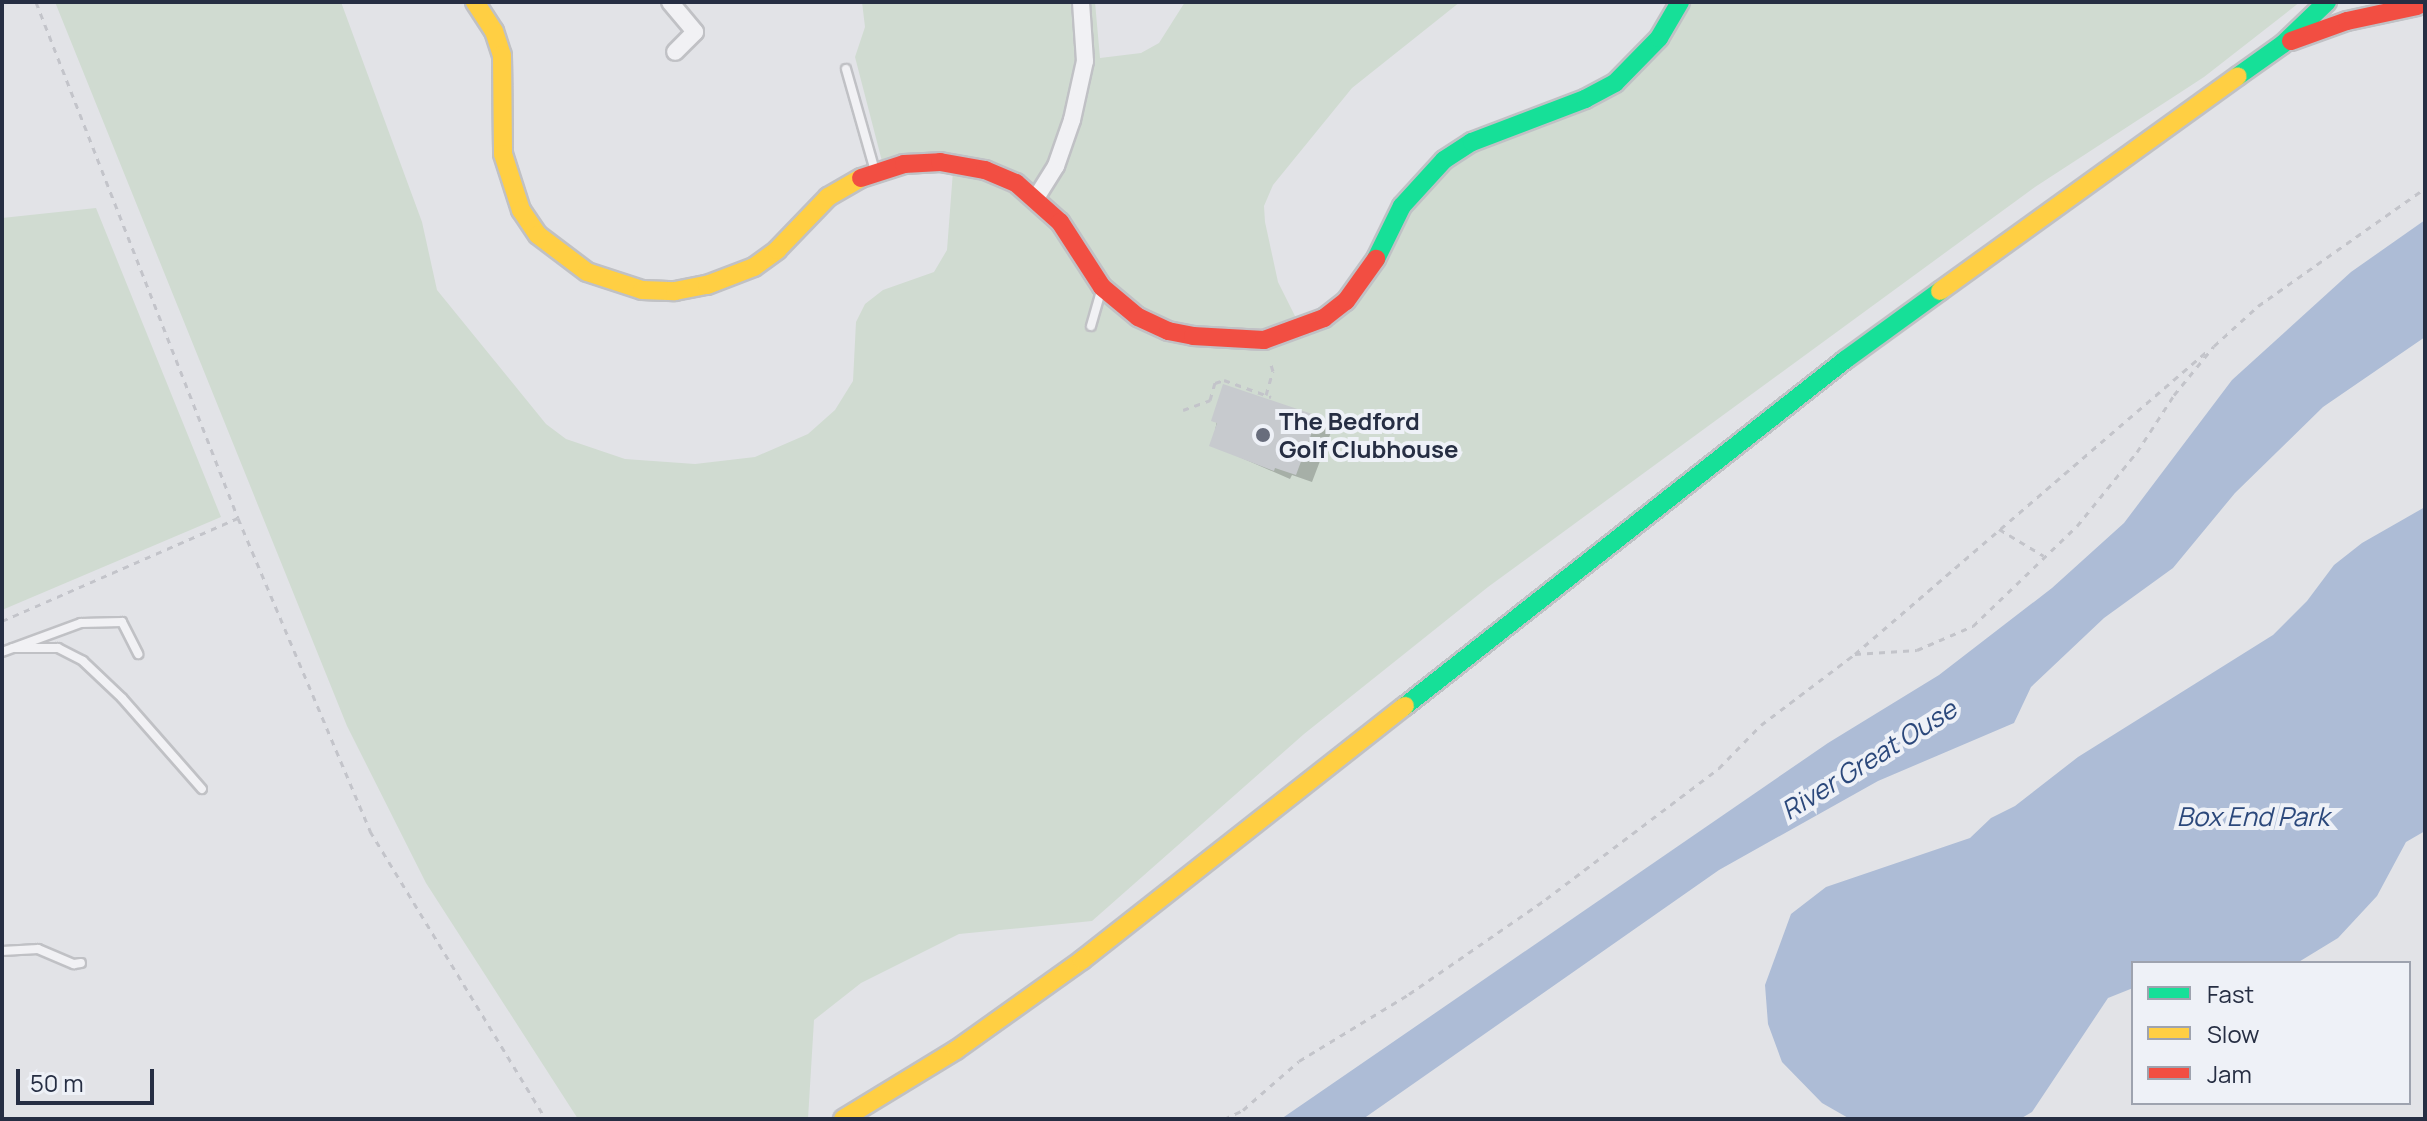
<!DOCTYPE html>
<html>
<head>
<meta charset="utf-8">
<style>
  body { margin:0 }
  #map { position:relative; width:2427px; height:1121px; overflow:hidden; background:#e2e3e7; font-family:Manrope,sans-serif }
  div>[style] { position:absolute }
  .green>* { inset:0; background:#d0dbd1 }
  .water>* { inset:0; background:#adbcd6 }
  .shadow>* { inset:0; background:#0003 }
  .building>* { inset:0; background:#c7cace }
  .path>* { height:3px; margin-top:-1.5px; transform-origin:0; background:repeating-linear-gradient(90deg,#c3c4ca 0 6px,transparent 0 12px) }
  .roads { filter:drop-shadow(2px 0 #c0c1c5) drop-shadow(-2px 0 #c0c1c5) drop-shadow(0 2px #c0c1c5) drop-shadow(0 -2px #c0c1c5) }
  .lane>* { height:8px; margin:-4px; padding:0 4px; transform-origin:4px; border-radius:4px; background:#f1f1f4 }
  .street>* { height:16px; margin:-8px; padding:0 8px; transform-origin:8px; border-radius:8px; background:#f1f1f4 }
  .fast>* { height:18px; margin:-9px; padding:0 9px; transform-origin:9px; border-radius:9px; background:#16e098 }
  .slow>* { height:18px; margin:-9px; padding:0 9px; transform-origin:9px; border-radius:9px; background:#ffcf43 }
  .jam>* { height:18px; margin:-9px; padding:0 9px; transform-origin:9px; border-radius:9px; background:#f24e42 }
  .dots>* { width:22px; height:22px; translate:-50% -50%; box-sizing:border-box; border:4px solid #eef1f7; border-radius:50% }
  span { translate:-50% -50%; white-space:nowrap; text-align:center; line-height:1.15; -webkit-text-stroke:8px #eef1f7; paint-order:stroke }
  .poi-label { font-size:24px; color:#262e43; font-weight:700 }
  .left { translate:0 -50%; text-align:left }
  .water-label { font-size:26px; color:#2b487b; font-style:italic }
  .frame { position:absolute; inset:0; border:4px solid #262e43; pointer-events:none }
  .legend { position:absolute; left:2131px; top:961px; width:280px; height:144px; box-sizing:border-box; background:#eef1f7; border:2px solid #9ea3af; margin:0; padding:10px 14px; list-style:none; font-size:24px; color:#262e43 }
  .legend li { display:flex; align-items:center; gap:16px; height:40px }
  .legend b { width:40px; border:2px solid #9ea3af }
  .scale { position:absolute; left:16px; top:1069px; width:138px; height:36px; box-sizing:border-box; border:4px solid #262e43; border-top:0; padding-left:10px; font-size:24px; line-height:28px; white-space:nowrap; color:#262e43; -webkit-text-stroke:6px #eef1f7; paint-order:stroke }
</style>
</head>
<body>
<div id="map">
  <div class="green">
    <i style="clip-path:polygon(55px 2px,341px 2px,422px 222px,437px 290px,546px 424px,566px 439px,625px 459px,695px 464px,755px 457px,808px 434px,835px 410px,853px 381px,856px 322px,865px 304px,883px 290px,934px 272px,947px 250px,953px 171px,884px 169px,855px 57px,865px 27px,862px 2px,1095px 2px,1100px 58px,1141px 53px,1159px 43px,1185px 2px,1460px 2px,1352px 88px,1273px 185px,1264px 206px,1265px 222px,1278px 282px,1298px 322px,1342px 292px,1410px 183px,1599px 83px,1651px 37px,1673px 2px,2300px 2px,2204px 77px,2035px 187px,1488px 587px,1304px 734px,1092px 921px,959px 934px,861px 983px,814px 1020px,808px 1119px,578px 1119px,426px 883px,347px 726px)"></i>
    <i style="clip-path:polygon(96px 208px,221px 517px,2px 610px,2px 218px)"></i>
  </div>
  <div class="water">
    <i style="clip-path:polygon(2425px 220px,2425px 337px,2323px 407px,2235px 493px,2173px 568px,2104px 618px,2031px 687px,2014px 723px,1878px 781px,1719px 870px,1363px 1119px,1281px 1119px,1828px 743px,1939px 675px,2052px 588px,2124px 523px,2232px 380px,2351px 272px)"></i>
    <i style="clip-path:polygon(2425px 507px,2425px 831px,2406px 842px,2377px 896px,2338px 938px,2297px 963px,2133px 963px,2133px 988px,2108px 998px,2032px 1112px,2020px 1119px,1850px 1119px,1822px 1103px,1782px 1062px,1768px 1024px,1765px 985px,1791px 914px,1826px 887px,1970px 838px,1991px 818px,2015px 806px,2078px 757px,2273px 635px,2307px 601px,2334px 565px,2362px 543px)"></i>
  </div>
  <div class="shadow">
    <i style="clip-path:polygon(1224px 387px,1318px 417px,1333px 427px,1312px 482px,1292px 475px,1290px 479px,1212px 445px)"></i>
  </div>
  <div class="building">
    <i style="clip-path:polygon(1223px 384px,1318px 416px,1296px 475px,1275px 468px,1274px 471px,1209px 446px,1217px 423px,1211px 421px)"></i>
  </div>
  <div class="path">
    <i style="left:36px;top:2px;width:554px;rotate:68.62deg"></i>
    <i style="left:238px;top:518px;width:340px;rotate:67.1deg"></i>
    <i style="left:370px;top:831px;width:338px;rotate:58.6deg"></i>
    <i style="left:1266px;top:395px;width:25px;rotate:-74deg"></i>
    <i style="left:1273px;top:371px;width:10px;rotate:-107deg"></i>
    <i style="left:1183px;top:410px;width:29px;rotate:-20deg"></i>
    <i style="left:1210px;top:400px;width:18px;rotate:-74deg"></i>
    <i style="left:1215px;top:383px;width:9px;rotate:-18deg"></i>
    <i style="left:1224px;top:380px;width:50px;rotate:19.9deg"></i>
    <i style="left:1999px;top:529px;width:52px;rotate:31deg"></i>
    <i style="left:2px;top:621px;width:257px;rotate:-23.6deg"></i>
    <i style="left:1855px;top:654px;width:464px;rotate:-40.7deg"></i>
    <i style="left:1224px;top:1119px;width:21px;rotate:-25deg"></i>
    <i style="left:1243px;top:1110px;width:74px;rotate:-41.2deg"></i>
    <i style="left:1299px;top:1061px;width:129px;rotate:-31.3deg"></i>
    <i style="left:1409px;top:994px;width:167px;rotate:-34.7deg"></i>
    <i style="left:1546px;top:899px;width:217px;rotate:-37.1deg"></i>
    <i style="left:1719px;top:768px;width:60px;rotate:-45.7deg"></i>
    <i style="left:1761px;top:725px;width:118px;rotate:-37.1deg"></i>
    <i style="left:1855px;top:654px;width:62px;rotate:-3.7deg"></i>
    <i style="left:1917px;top:650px;width:61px;rotate:-23.2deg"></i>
    <i style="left:1973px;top:626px;width:144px;rotate:-43.9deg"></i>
    <i style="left:2077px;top:526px;width:95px;rotate:-51deg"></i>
    <i style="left:2137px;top:452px;width:68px;rotate:-57deg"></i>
    <i style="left:2174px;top:395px;width:63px;rotate:-50.8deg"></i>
    <i style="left:2214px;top:346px;width:59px;rotate:-42.3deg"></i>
    <i style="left:2258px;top:306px;width:204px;rotate:-35.2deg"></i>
  </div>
  <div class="roads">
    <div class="lane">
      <i style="left:846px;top:69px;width:106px;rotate:74.1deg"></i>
      <i style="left:1091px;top:326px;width:40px;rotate:-74deg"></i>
      <i style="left:13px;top:648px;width:45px"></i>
      <i style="left:58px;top:648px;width:28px;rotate:27deg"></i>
      <i style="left:83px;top:661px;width:54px;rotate:43.5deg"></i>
      <i style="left:122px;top:698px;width:121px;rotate:48.7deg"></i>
      <i style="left:2px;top:652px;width:84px;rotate:-20.2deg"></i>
      <i style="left:81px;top:623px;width:41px;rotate:-1.4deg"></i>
      <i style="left:122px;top:622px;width:36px;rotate:63deg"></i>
      <i style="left:2px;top:951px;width:36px;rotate:-3deg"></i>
      <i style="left:38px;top:949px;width:39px;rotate:23deg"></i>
      <i style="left:74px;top:964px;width:7px;rotate:-8deg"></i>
    </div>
    <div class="street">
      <i style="left:670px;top:2px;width:39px;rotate:50deg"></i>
      <i style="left:695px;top:32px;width:28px;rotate:135deg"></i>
      <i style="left:1036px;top:198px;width:38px;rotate:-58deg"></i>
      <i style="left:1056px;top:166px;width:49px;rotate:-70.8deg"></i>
      <i style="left:1072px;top:120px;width:60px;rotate:-77.6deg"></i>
      <i style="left:1085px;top:61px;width:59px;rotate:-93.9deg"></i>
    </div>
    <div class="fast">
      <i style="left:2238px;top:76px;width:55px;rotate:-35.4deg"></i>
      <i style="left:2283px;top:44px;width:61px;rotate:-43.7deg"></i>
      <i style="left:1376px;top:259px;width:59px;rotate:-63.9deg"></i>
      <i style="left:1402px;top:206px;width:62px;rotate:-47.6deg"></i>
      <i style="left:1444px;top:160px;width:33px;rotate:-33deg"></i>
      <i style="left:1472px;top:142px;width:121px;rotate:-20.8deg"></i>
      <i style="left:1585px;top:99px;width:34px;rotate:-28deg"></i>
      <i style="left:1615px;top:83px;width:63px;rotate:-45.6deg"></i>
      <i style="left:1659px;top:38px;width:42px;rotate:-59.7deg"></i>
      <i style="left:1405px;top:706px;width:560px;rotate:-38.18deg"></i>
      <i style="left:1845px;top:360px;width:117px;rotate:-36deg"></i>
    </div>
    <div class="slow">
      <i style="left:475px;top:2px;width:35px;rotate:57deg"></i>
      <i style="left:494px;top:31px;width:25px;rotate:72deg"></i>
      <i style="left:502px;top:55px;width:99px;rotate:89.4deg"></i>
      <i style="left:503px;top:154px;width:59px;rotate:72.2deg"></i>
      <i style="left:521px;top:210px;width:30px;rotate:56deg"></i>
      <i style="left:538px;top:235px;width:61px;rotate:37.1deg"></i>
      <i style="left:587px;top:272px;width:58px;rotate:18.1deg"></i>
      <i style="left:642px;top:290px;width:33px;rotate:2deg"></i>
      <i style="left:675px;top:291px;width:33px;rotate:-11deg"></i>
      <i style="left:707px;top:285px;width:50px;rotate:-21deg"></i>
      <i style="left:754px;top:267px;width:29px;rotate:-36deg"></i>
      <i style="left:777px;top:250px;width:74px;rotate:-46.1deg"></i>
      <i style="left:828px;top:197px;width:38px;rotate:-30deg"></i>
      <i style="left:1940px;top:291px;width:367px;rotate:-35.8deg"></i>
      <i style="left:843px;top:1119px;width:132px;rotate:-31.4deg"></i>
      <i style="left:956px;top:1050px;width:155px;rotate:-35.5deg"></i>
      <i style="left:1082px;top:960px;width:411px;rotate:-38.2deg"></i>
    </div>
    <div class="jam">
      <i style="left:2291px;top:41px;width:59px;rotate:-19.7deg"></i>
      <i style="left:2347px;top:21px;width:72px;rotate:-12.1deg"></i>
      <i style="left:861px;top:178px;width:45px;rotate:-18deg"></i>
      <i style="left:904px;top:164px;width:36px;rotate:-3deg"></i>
      <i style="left:940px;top:162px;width:46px;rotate:10.1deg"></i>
      <i style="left:985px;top:170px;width:34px;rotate:23deg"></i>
      <i style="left:1016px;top:183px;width:59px;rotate:41.6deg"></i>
      <i style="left:1060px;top:222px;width:77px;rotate:57.1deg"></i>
      <i style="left:1102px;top:287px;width:47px;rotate:39.8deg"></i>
      <i style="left:1138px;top:317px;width:33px;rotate:25deg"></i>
      <i style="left:1168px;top:331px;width:25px;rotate:11deg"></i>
      <i style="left:1193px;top:336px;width:71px;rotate:3.2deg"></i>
      <i style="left:1264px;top:340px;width:64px;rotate:-20.1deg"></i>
      <i style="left:1324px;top:318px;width:28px;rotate:-38deg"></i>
      <i style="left:1346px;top:301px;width:52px;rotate:-54.5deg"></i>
    </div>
  </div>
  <div class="dots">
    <i style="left:1263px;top:435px;background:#686d7c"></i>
  </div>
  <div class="poi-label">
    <span class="left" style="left:1279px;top:435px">The Bedford<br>Golf Clubhouse</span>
  </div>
  <div class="water-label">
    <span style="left:1869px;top:760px;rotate:-32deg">River Great Ouse</span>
    <span style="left:2253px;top:817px">Box End Park</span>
  </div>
  <div class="frame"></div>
  <ul class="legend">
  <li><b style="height:10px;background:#16e098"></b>Fast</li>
  <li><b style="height:10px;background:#ffcf43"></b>Slow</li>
  <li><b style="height:10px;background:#f24e42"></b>Jam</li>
  </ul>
  <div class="scale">50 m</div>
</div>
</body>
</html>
